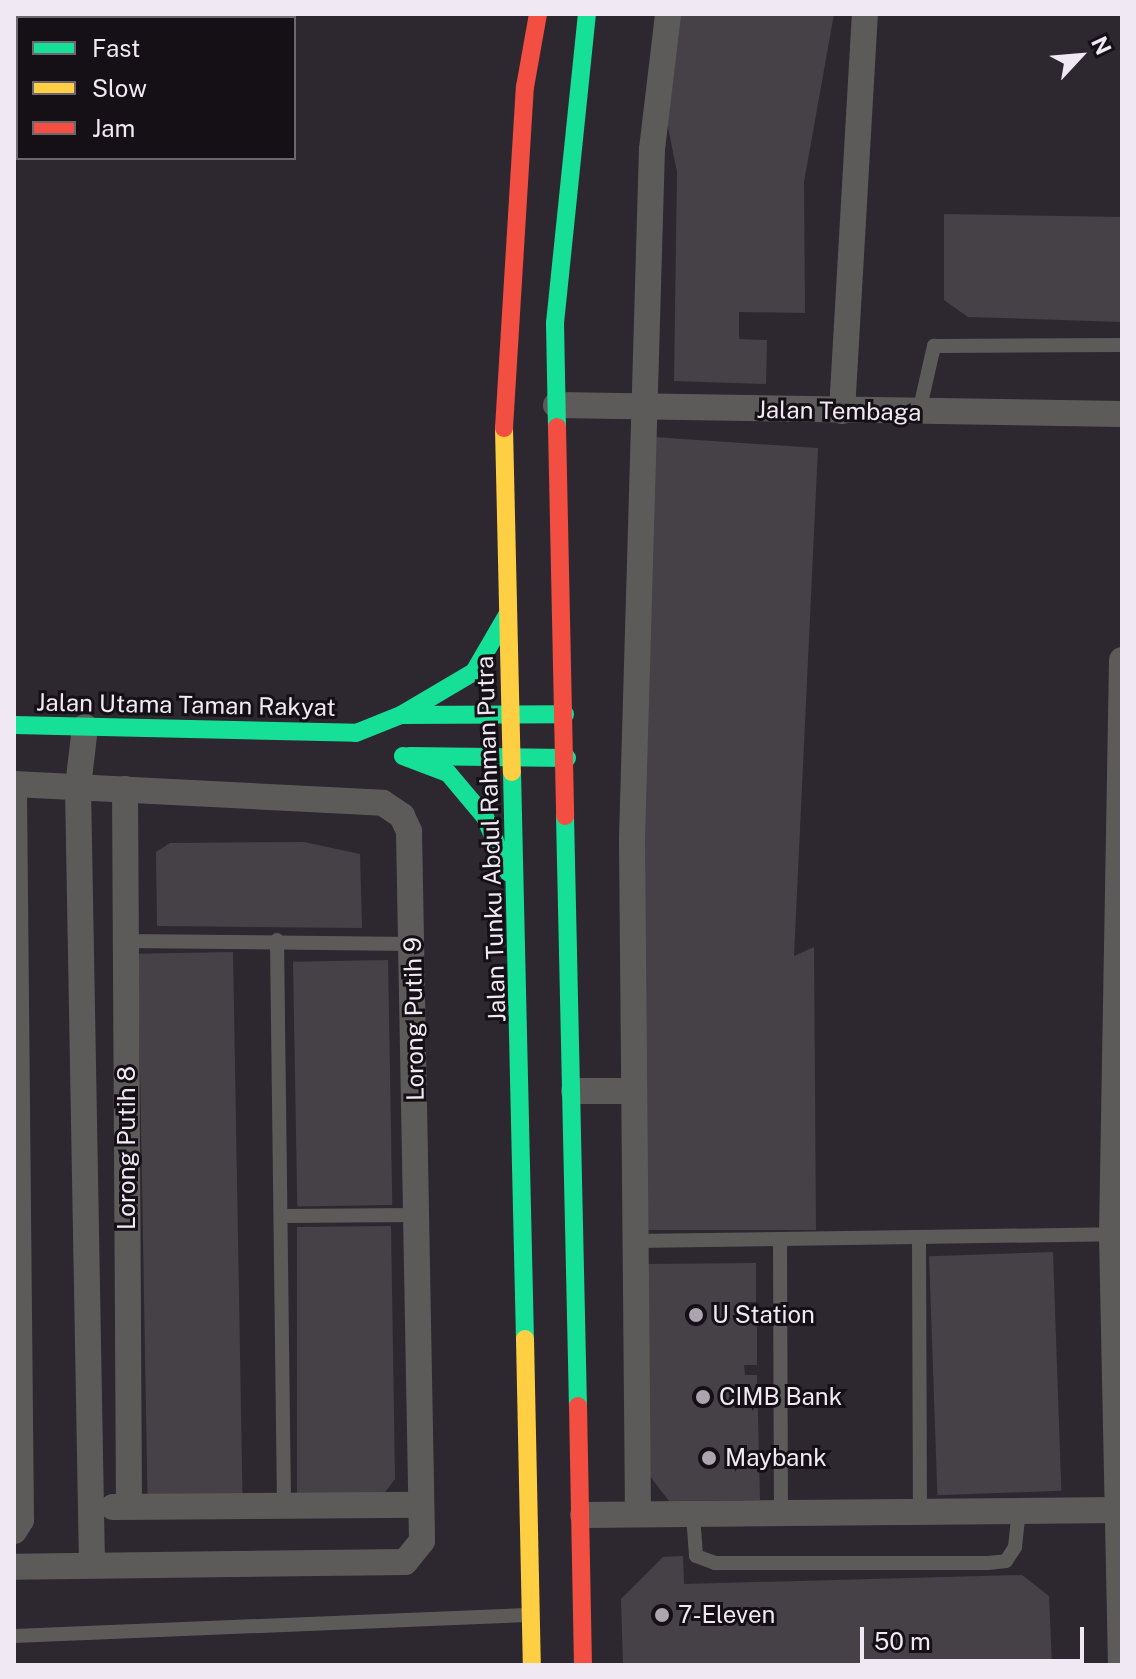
<!DOCTYPE html>
<html>
<head>
<meta charset="utf-8">
<style>
  body { margin:0 }
  #map { position:relative; width:1136px; height:1679px; overflow:hidden; background:#2d2830; font-family:"Public Sans",sans-serif }
  div>[style] { position:absolute }
  .building>* { inset:0; background:#454147; transform-origin:0 0 }
  .lane>* { height:14px; margin:-7px; padding:0 7px; transform-origin:7px; border-radius:7px; background:#5d5b5a }
  .street>* { height:26px; margin:-13px; padding:0 13px; transform-origin:13px; border-radius:13px; background:#5d5b5a }
  .fast>* { height:18px; margin:-9px; padding:0 9px; transform-origin:9px; border-radius:9px; background:#16e098 }
  .slow>* { height:18px; margin:-9px; padding:0 9px; transform-origin:9px; border-radius:9px; background:#ffcf43 }
  .jam>* { height:18px; margin:-9px; padding:0 9px; transform-origin:9px; border-radius:9px; background:#f24e42 }
  .dots>* { width:22px; height:22px; translate:-50% -50%; box-sizing:border-box; border:4px solid #141016; border-radius:50% }
  span { translate:-50% -50%; white-space:nowrap; text-align:center; line-height:1.15; -webkit-text-stroke:6px #141016; paint-order:stroke }
  .street-label { font-size:24px; color:#f0e9f3 }
  .poi-label { font-size:24px; color:#f0e9f3 }
  .left { translate:0 -50%; text-align:left }
  .frame { position:absolute; inset:0; border:16px solid #f0e9f3; pointer-events:none }
  .legend { position:absolute; left:16px; top:16px; width:280px; height:144px; box-sizing:border-box; background:#141016; border:2px solid #6c676e; margin:0; padding:10px 14px; list-style:none; font-size:24px; color:#f0e9f3 }
  .legend li { display:flex; align-items:center; gap:16px; height:40px }
  .legend b { width:40px; border:2px solid #6c676e }
  .north { position:absolute; left:1040px; top:16px; width:80px; height:80px; -webkit-text-stroke:6px #141016; paint-order:stroke; rotate:64deg; font-size:22px; font-weight:700; line-height:32px; text-align:center; color:#f0e9f3 }
  .north::after { content:''; display:block; margin:auto; width:28px; height:36px; background:#f0e9f3; clip-path:polygon(50% 0,100% 100%,50% 72%,0 100%) }
  .scale { position:absolute; left:860px; top:1627px; width:224px; height:36px; box-sizing:border-box; border:4px solid #f0e9f3; border-top:0; padding-left:10px; font-size:24px; line-height:28px; white-space:nowrap; color:#f0e9f3; -webkit-text-stroke:6px #141016; paint-order:stroke }
</style>
</head>
<body>
<div id="map">
  <div class="building">
    <i style="clip-path:polygon(676px 14px,834px 14px,804px 182px,805px 313px,739px 312px,739px 339px,767px 340px,766px 384px,674px 381px,677px 172px,661px 92px)"></i>
    <i style="clip-path:polygon(944px 214px,1122px 217px,1122px 322px,968px 317px,944px 300px)"></i>
    <i style="clip-path:polygon(654px 437px,818px 448px,794px 956px,814px 947px,816px 1230px,635px 1230px)"></i>
    <i style="clip-path:polygon(304px 842px,360px 854px,362px 928px,157px 926px,156px 852px,170px 843px)"></i>
    <i style="left:233px;top:952px;width:544px;height:95px;rotate:89deg"></i>
    <i style="left:388px;top:960px;width:245px;height:95px;rotate:89deg"></i>
    <i style="clip-path:polygon(391px 1226px,395px 1479px,382px 1496px,297px 1495px,297px 1227px)"></i>
    <i style="left:1053px;top:1252px;width:239px;height:124px;rotate:88deg"></i>
    <i style="clip-path:polygon(756px 1263px,756px 1302px,743px 1302px,744px 1321px,757px 1321px,757px 1365px,744px 1365px,745px 1375px,757px 1375px,760px 1500px,669px 1501px,649px 1475px,645px 1264px)"></i>
    <i style="clip-path:polygon(683px 1556px,684px 1584px,1022px 1575px,1049px 1596px,1052px 1665px,623px 1665px,621px 1599px,663px 1557px)"></i>
  </div>
  <div class="lane">
    <i style="left:919px;top:412px;width:68px;rotate:-77.2deg"></i>
    <i style="left:934px;top:346px;width:188px;rotate:-0.3deg"></i>
    <i style="left:277px;top:940px;width:566px;rotate:89.29deg"></i>
    <i style="left:125px;top:941px;width:287px;rotate:0.6deg"></i>
    <i style="left:281px;top:1216px;width:137px;rotate:-0.4deg"></i>
    <i style="left:919px;top:1237px;width:275px;rotate:89.8deg"></i>
    <i style="left:780px;top:1239px;width:274px;rotate:89.8deg"></i>
    <i style="left:633px;top:1241px;width:479px;rotate:-0.8deg"></i>
    <i style="left:693px;top:1514px;width:42px;rotate:85.9deg"></i>
    <i style="left:696px;top:1556px;width:20px;rotate:20deg"></i>
    <i style="left:715px;top:1563px;width:273px"></i>
    <i style="left:988px;top:1563px;width:18px;rotate:-6deg"></i>
    <i style="left:1006px;top:1561px;width:17px;rotate:-57deg"></i>
    <i style="left:1015px;top:1547px;width:36px;rotate:-84deg"></i>
    <i style="left:14px;top:1636px;width:514px;rotate:-2.34deg"></i>
  </div>
  <div class="street">
    <i style="left:556px;top:405px;width:566px;rotate:0.91deg"></i>
    <i style="left:842px;top:411px;width:398px;rotate:-86.7deg"></i>
    <i style="left:85px;top:727px;width:60px;rotate:96.7deg"></i>
    <i style="left:78px;top:787px;width:776px;rotate:88.97deg"></i>
    <i style="left:14px;top:784px;width:369px;rotate:2.9deg"></i>
    <i style="left:383px;top:803px;width:23px;rotate:34deg"></i>
    <i style="left:402px;top:816px;width:17px;rotate:65deg"></i>
    <i style="left:409px;top:831px;width:710px;rotate:88.95deg"></i>
    <i style="left:422px;top:1541px;width:27px;rotate:129deg"></i>
    <i style="left:405px;top:1562px;width:391px;rotate:179.3deg"></i>
    <i style="left:125px;top:789px;width:717px;rotate:89.68deg"></i>
    <i style="left:14px;top:794px;width:726px;rotate:89.45deg"></i>
    <i style="left:21px;top:1520px;width:13px;rotate:122deg"></i>
    <i style="left:574px;top:1091px;width:56px"></i>
    <i style="left:113px;top:1507px;width:308px;rotate:-0.4deg"></i>
    <i style="left:638px;top:1514px;width:676px;rotate:-90.51deg"></i>
    <i style="left:632px;top:838px;width:689px;rotate:-88.34deg"></i>
    <i style="left:652px;top:149px;width:136px;rotate:-83.2deg"></i>
    <i style="left:583px;top:1515px;width:535px;rotate:-0.54deg"></i>
    <i style="left:1121px;top:1665px;width:431px;rotate:-91.2deg"></i>
    <i style="left:1112px;top:1234px;width:574px;rotate:-89deg"></i>
  </div>
  <div class="fast">
    <i style="left:557px;top:427px;width:104px;rotate:-91.1deg"></i>
    <i style="left:555px;top:323px;width:311px;rotate:-84.1deg"></i>
    <i style="left:401px;top:715px;width:85px;rotate:-30.5deg"></i>
    <i style="left:474px;top:672px;width:66px;rotate:-59.9deg"></i>
    <i style="left:14px;top:725px;width:342px;rotate:1.3deg"></i>
    <i style="left:356px;top:733px;width:48px;rotate:-21.8deg"></i>
    <i style="left:401px;top:715px;width:164px;rotate:-0.3deg"></i>
    <i style="left:403px;top:756px;width:48px;rotate:20.7deg"></i>
    <i style="left:448px;top:773px;width:57px;rotate:49.9deg"></i>
    <i style="left:485px;top:817px;width:60px;rotate:67.3deg"></i>
    <i style="left:409px;top:756px;width:158px;rotate:0.7deg"></i>
    <i style="left:512px;top:772px;width:567px;rotate:88.69deg"></i>
    <i style="left:565px;top:816px;width:590px;rotate:88.74deg"></i>
  </div>
  <div class="slow">
    <i style="left:504px;top:428px;width:344px;rotate:88.7deg"></i>
    <i style="left:525px;top:1339px;width:326px;rotate:88.8deg"></i>
  </div>
  <div class="jam">
    <i style="left:557px;top:427px;width:389px;rotate:88.8deg"></i>
    <i style="left:504px;top:428px;width:342px;rotate:-86.5deg"></i>
    <i style="left:525px;top:87px;width:74px;rotate:-79.9deg"></i>
    <i style="left:578px;top:1406px;width:259px;rotate:88.9deg"></i>
  </div>
  <div class="dots">
    <i style="left:696px;top:1315px;background:#aca5af"></i>
    <i style="left:703px;top:1397px;background:#aca5af"></i>
    <i style="left:709px;top:1458px;background:#aca5af"></i>
    <i style="left:662px;top:1615px;background:#aca5af"></i>
  </div>
  <div class="street-label">
    <span style="left:839px;top:411px;rotate:1deg">Jalan Tembaga</span>
    <span style="left:186px;top:705px;rotate:1deg">Jalan Utama Taman Rakyat</span>
    <span style="left:491px;top:839px;rotate:-92deg">Jalan Tunku Abdul Rahman Putra</span>
    <span style="left:414px;top:1019px;rotate:-91deg">Lorong Putih 9</span>
    <span style="left:127px;top:1148px;rotate:-90deg">Lorong Putih 8</span>
  </div>
  <div class="poi-label">
    <span class="left" style="left:712px;top:1315px">U Station</span>
    <span class="left" style="left:719px;top:1397px">CIMB Bank</span>
    <span class="left" style="left:725px;top:1458px">Maybank</span>
    <span class="left" style="left:678px;top:1615px">7-Eleven</span>
  </div>
  <div class="frame"></div>
  <ul class="legend">
  <li><b style="height:10px;background:#16e098"></b>Fast</li>
  <li><b style="height:10px;background:#ffcf43"></b>Slow</li>
  <li><b style="height:10px;background:#f24e42"></b>Jam</li>
  </ul>
  <div class="north">N</div>
  <div class="scale">50 m</div>
</div>
</body>
</html>
